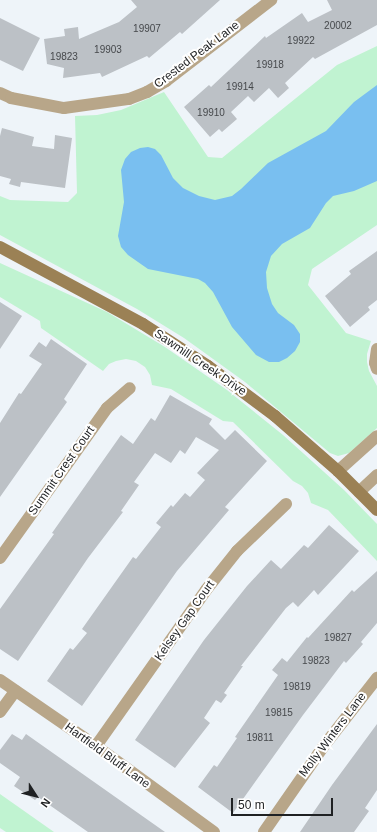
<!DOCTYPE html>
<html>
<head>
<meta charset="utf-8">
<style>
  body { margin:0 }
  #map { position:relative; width:377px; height:832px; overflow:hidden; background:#eef4f9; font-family:Helvetica,sans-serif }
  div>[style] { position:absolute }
  .green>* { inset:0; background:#c0f3d1 }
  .water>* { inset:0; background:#79bff0 }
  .building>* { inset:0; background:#bcc1c6 }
  .street>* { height:12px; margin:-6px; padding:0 6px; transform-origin:6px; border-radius:6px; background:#b8a689 }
  .secondary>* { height:12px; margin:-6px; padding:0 6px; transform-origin:6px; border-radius:6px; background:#9b8155 }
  span { translate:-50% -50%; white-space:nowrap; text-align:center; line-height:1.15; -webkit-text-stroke:4px #fff; paint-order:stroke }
  .number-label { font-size:10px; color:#46494c }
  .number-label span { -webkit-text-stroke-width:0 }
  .street-label { font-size:12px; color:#1f2123 }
  .north { position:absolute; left:16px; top:776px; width:40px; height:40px; -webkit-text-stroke:3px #fff; paint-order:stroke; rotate:126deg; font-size:11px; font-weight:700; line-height:16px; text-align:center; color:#1f2123 }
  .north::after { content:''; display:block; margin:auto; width:14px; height:18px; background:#1f2123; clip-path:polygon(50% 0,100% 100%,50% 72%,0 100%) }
  .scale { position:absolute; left:231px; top:798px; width:102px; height:18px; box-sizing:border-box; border:2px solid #1f2123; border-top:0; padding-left:5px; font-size:12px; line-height:14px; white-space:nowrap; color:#1f2123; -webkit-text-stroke:3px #fff; paint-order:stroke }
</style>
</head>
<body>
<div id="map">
  <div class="green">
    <i style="clip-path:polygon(377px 46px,377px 225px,312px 269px,308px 285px,346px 333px,371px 341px,367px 354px,367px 362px,369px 371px,377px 386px,377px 428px,349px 453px,338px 456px,330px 453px,245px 382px,184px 338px,137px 309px,0 235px,0 196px,10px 200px,68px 202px,77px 193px,75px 116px,97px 115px,121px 110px,164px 92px,208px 157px,222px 158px,337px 65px)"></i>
    <i style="clip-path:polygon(0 263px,107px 312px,165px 347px,227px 390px,283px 435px,344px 490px,377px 524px,377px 561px,328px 510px,311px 503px,308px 493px,302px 486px,293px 481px,233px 422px,223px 421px,171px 389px,152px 385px,150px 375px,145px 367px,136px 361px,126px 359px,116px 361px,109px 364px,103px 371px,41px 328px,40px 321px,0 297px)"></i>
    <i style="clip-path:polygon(0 794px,54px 832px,6px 832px,0 828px)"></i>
  </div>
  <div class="water">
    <i style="clip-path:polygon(377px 85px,377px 181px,354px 191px,333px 196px,326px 203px,310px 228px,282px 244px,271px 256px,266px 272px,267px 288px,272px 304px,278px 313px,294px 325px,300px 334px,300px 342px,295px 351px,287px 358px,279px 362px,269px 362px,256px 355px,232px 327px,213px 292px,205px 283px,198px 279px,148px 269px,128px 255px,121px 247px,118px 236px,124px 202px,121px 170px,125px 159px,131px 152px,140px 148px,148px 147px,155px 149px,161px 155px,173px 178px,183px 188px,199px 196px,215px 200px,232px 196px,241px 189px,268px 163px,326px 131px,354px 102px)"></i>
  </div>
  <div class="building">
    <i style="clip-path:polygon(131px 0,220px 0,182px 34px,180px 32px,149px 58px,147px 56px,102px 77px,100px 73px,63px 78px,64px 68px,47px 64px,44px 39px,65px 36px,64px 29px,78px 27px,79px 39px,119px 22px,137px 7px)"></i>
    <i style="clip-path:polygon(327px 0,377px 0,377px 25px,315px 59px,313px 57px,285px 83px,289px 88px,278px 98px,269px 88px,254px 102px,248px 96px,231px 112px,237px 119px,222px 132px,219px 129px,210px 137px,184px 107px,209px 85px,211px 87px,265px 36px,266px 38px,302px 13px,308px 22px,332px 10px)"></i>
    <i style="clip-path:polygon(0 18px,40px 38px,23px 71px,0 60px)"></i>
    <i style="clip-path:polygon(2px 128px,34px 137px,32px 146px,54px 149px,55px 135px,72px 138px,65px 188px,21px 182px,20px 187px,9px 184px,11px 179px,0 176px,0 136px)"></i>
    <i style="clip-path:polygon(377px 251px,377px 300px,368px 307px,370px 310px,350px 327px,325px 296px,351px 274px,349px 271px)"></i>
    <i style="clip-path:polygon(0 302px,22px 316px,0 349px)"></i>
    <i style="clip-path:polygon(51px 339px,87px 364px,64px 399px,67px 402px,0 497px,0 423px,19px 393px,21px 394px,42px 364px,29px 356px,39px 342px,46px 347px)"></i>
    <i style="clip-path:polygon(170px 395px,212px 419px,209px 424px,225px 440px,235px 430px,267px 461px,225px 507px,229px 510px,177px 571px,82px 706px,47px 681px,70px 648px,73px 650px,87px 633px,82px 629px,133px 557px,136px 559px,161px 527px,156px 523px,171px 505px,173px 507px,185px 493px,190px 497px,205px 480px,197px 473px,219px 450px,196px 437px,185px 454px,180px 450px,171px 463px,155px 453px,134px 482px,139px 485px,121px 511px,123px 512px,88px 558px,18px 661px,0 649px,0 609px,54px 534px,52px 533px,121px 435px,133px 444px,151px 418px,155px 421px)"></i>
    <i style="clip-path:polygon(329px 525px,359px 551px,318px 595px,314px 590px,298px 607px,293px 602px,286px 608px,241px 666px,243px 666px,224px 693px,227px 695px,221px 703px,216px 700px,204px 718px,210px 723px,175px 768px,135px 740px,204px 640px,247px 586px,271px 560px,281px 569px,304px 545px,308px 548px)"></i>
    <i style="clip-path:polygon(377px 571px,377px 623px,361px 642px,363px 644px,346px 663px,344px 661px,303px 715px,233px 813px,198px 787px,214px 765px,217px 767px,237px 738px,235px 737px,278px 675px,272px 670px,282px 658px,287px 662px,307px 637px,308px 638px,352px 590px,354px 592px)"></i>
    <i style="clip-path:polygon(377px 724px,377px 790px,365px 808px,369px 811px,354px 832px,300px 832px,332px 785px)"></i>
    <i style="clip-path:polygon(12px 734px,22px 740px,26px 734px,165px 832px,88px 832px,38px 797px,35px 800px,14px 786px,20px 777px,0 763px,0 750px)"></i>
  </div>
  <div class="street">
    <i style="left:0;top:93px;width:12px;rotate:24deg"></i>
    <i style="left:11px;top:98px;width:54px;rotate:10.7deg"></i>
    <i style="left:64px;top:108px;width:66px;rotate:-7.9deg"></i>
    <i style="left:129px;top:99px;width:19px;rotate:-21deg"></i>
    <i style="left:147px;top:92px;width:22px;rotate:-30deg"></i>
    <i style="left:166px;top:81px;width:133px;rotate:-37.6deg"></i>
    <i style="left:377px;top:349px;width:14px;rotate:98deg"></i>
    <i style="left:375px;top:363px;width:6px;rotate:72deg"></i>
    <i style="left:338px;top:471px;width:52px;rotate:-41.9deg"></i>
    <i style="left:359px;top:492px;width:25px;rotate:-43deg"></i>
    <i style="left:0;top:558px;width:184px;rotate:-54.5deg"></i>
    <i style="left:107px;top:408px;width:30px;rotate:-41deg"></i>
    <i style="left:0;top:680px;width:116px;rotate:34.5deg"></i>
    <i style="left:96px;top:746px;width:146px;rotate:36.1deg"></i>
    <i style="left:0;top:712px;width:26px;rotate:-54deg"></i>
    <i style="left:96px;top:746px;width:191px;rotate:-54.8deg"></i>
    <i style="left:206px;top:590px;width:50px;rotate:-51.5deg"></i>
    <i style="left:237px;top:551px;width:68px;rotate:-43.8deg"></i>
    <i style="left:264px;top:832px;width:103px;rotate:-55.2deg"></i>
    <i style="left:323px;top:747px;width:88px;rotate:-52deg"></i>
  </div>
  <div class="secondary">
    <i style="left:0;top:247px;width:162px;rotate:28.3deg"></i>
    <i style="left:143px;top:324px;width:77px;rotate:32.9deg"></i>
    <i style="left:208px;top:366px;width:84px;rotate:36.7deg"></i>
    <i style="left:275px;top:416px;width:84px;rotate:41.1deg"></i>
    <i style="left:338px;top:471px;width:55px;rotate:45deg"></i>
  </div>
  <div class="number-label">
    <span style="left:338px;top:26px">20002</span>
    <span style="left:147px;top:29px">19907</span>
    <span style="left:301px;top:41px">19922</span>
    <span style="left:108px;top:50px">19903</span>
    <span style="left:64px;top:57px">19823</span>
    <span style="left:270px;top:65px">19918</span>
    <span style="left:240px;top:87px">19914</span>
    <span style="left:211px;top:113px">19910</span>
    <span style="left:338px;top:638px">19827</span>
    <span style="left:316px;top:661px">19823</span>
    <span style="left:297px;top:687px">19819</span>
    <span style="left:279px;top:713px">19815</span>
    <span style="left:260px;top:738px">19811</span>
  </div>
  <div class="street-label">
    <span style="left:197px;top:55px;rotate:-37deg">Crested Peak Lane</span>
    <span style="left:200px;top:363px;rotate:34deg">Sawmill Creek Drive</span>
    <span style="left:62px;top:471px;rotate:-55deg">Summit Crest Court</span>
    <span style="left:185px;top:621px;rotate:-55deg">Kelsey Gap Court</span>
    <span style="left:333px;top:735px;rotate:-53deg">Molly Winters Lane</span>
    <span style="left:107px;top:756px;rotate:36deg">Hartfield Bluff Lane</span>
  </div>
  <div class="north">N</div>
  <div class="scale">50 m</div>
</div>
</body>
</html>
